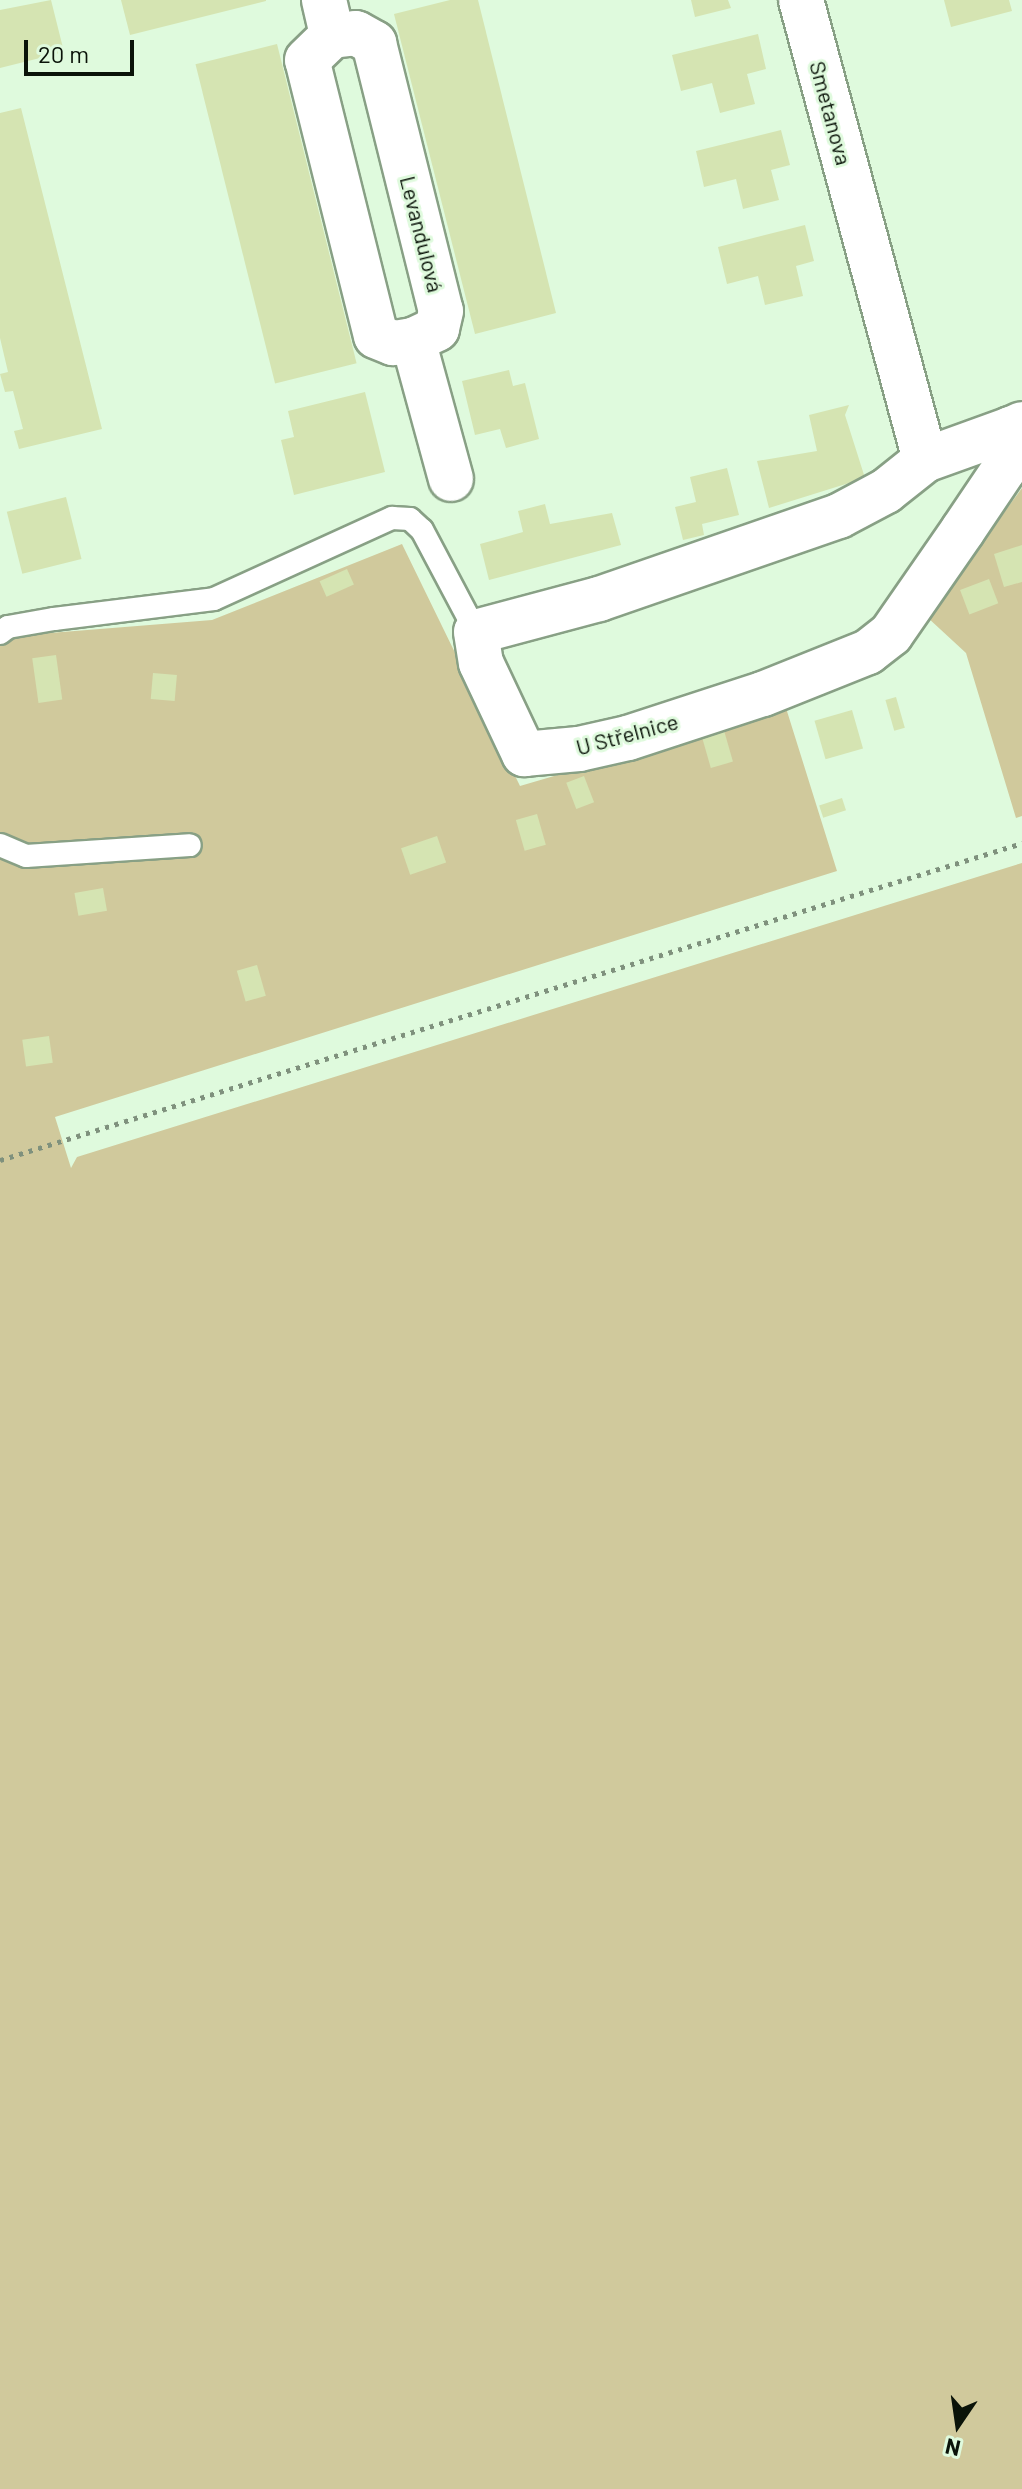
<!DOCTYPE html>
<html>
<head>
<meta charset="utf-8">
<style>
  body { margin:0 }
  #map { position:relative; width:1022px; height:2489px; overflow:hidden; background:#dffadd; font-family:Barlow,sans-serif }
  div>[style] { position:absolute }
  .green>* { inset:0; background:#d0c99c }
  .building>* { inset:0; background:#d5e4b2; transform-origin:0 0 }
  .path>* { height:5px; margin-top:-2.5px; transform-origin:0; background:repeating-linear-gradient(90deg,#7f917d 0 4px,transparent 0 10px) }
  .roads { filter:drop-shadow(2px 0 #88a085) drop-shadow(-2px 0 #88a085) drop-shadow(0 2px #88a085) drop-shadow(0 -2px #88a085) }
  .lane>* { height:22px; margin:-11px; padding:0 11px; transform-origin:11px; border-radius:11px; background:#fff }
  .street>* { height:44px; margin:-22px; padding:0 22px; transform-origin:22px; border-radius:22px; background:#fff }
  span { translate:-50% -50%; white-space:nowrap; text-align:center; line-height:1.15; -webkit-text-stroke:6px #dffadd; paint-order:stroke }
  .street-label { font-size:22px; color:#0a1309 }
  .north { position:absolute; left:918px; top:2385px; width:80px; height:80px; -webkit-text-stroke:6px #dffadd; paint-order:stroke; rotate:193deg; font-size:22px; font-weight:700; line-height:32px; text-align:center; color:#0a1309 }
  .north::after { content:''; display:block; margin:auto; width:28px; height:36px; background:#0a1309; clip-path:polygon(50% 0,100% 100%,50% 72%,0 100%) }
  .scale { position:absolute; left:24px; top:40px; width:110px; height:36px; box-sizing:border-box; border:4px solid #0a1309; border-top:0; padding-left:10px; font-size:24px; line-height:28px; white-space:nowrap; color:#0a1309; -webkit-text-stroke:6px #dffadd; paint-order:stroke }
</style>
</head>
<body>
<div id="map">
  <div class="green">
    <i style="clip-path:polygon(1022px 488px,1022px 816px,1016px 818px,966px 653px,927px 617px)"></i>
    <i style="clip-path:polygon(402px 544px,520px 786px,786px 708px,837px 871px,55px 1117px,71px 1168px,77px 1157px,1022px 863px,1022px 2489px,0 2489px,0 637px,212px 620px)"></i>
  </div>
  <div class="building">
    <i style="clip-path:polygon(51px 0,64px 52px,0 68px,0 10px)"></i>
    <i style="clip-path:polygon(121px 0,266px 0,266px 1px,130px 35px)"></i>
    <i style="clip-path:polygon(450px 0,478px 0,556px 313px,475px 334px,394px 14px)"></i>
    <i style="clip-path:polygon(691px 0,728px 0,731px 8px,695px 17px)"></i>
    <i style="clip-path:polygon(944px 0,1009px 0,1012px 11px,951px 27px)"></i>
    <i style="clip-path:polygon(758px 34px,766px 69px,747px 74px,755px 104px,720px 113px,712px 83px,681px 91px,672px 55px)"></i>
    <i style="left:277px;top:44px;width:329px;height:84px;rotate:76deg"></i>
    <i style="clip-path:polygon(21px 108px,102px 429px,19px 449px,14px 431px,23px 429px,13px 391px,5px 392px,0 374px,8px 372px,0 338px,0 113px)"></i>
    <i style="clip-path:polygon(781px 130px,790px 165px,771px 170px,779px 200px,743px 209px,736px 179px,704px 187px,696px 151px)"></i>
    <i style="clip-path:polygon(805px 225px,814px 261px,796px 266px,803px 296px,765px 305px,758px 276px,727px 284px,718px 247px)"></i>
    <i style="clip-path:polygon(509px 370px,513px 386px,525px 383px,539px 439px,506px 448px,500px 429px,475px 435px,462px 381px)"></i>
    <i style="clip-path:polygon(365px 392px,385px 472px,294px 495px,281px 440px,294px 437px,288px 411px)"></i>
    <i style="clip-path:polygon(849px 405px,845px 415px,865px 478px,769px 508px,757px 461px,817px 451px,809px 415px)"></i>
    <i style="clip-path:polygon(727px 468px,739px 515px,702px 524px,704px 535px,683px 540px,675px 507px,696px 502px,690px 477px)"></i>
    <i style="left:66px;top:497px;width:64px;height:61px;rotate:76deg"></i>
    <i style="clip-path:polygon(545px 504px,550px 524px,612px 513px,621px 545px,489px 580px,480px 544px,523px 532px,518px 511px)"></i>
    <i style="clip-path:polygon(1022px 545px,1022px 582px,1004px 587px,994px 554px)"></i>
    <i style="left:347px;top:569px;width:17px;height:30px;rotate:66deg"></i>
    <i style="left:989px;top:579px;width:26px;height:31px;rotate:69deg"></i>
    <i style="left:56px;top:655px;width:45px;height:24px;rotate:82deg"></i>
    <i style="left:153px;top:673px;width:24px;height:26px;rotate:5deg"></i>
    <i style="left:896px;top:697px;width:32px;height:11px;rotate:74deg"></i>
    <i style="left:852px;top:710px;width:40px;height:39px;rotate:74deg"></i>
    <i style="left:723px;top:727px;width:36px;height:23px;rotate:74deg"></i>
    <i style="left:584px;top:776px;width:28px;height:19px;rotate:69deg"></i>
    <i style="left:842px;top:798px;width:13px;height:24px;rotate:72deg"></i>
    <i style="left:537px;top:814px;width:32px;height:22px;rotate:74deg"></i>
    <i style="left:437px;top:836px;width:28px;height:38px;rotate:71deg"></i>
    <i style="left:103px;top:888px;width:23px;height:29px;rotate:80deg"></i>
    <i style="left:257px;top:965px;width:32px;height:21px;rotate:74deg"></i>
    <i style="left:49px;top:1036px;width:27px;height:27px;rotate:82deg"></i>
  </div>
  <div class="path">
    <i style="left:0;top:1160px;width:1070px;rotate:-17.23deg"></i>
  </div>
  <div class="roads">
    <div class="lane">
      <i style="left:0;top:633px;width:10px;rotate:-37deg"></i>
      <i style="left:8px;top:627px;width:47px;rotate:-9.9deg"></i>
      <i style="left:54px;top:619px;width:161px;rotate:-7.1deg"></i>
      <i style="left:214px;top:599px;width:196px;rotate:-24.5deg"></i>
      <i style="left:392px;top:518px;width:18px;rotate:3deg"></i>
      <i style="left:410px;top:519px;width:16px;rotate:43deg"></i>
      <i style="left:422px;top:530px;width:115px;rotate:62.1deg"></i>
      <i style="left:0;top:845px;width:28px;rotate:23deg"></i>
      <i style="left:26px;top:856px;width:164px;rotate:-3.8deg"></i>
    </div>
    <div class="street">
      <i style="left:324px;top:0;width:37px;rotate:77deg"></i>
      <i style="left:801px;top:0;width:476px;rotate:74.9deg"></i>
      <i style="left:356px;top:33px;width:21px;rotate:29deg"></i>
      <i style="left:374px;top:43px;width:276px;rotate:76deg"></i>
      <i style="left:441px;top:311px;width:18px;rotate:103deg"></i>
      <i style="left:437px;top:329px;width:26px;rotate:155deg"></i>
      <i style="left:413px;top:340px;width:20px;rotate:171deg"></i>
      <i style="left:393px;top:343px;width:18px;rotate:-158deg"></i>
      <i style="left:376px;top:336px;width:284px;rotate:-104deg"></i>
      <i style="left:307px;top:60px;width:35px;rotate:-44deg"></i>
      <i style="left:332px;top:36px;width:24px;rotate:-7deg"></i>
      <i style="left:413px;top:340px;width:144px;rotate:74.7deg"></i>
      <i style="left:1011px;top:429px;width:91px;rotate:160.2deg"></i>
      <i style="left:925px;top:460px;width:50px;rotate:141.5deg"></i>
      <i style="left:886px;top:491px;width:53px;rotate:152deg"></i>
      <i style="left:839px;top:516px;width:254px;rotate:160.9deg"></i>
      <i style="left:599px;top:599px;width:127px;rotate:165deg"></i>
      <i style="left:476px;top:632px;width:31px;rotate:81deg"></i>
      <i style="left:481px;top:663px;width:101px;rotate:64.7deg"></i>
      <i style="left:524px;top:754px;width:55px;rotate:-5.2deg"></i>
      <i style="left:579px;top:749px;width:50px;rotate:-12.7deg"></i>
      <i style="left:628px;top:738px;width:142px;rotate:-18.1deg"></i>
      <i style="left:763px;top:694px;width:113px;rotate:-21.8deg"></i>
      <i style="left:868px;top:652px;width:29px;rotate:-38deg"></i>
      <i style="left:891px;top:634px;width:126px;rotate:-55.3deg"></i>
      <i style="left:963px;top:530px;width:73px;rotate:-56.1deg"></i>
      <i style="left:1004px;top:469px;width:41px;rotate:-80.1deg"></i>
      <i style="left:1011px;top:429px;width:12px;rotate:-24deg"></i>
    </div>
  </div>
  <div class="street-label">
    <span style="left:831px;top:113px;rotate:75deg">Smetanova</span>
    <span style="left:422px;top:234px;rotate:76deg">Levandulová</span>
    <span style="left:627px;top:734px;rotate:-15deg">U Střelnice</span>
  </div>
  <div class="north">N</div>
  <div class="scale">20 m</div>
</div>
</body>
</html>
